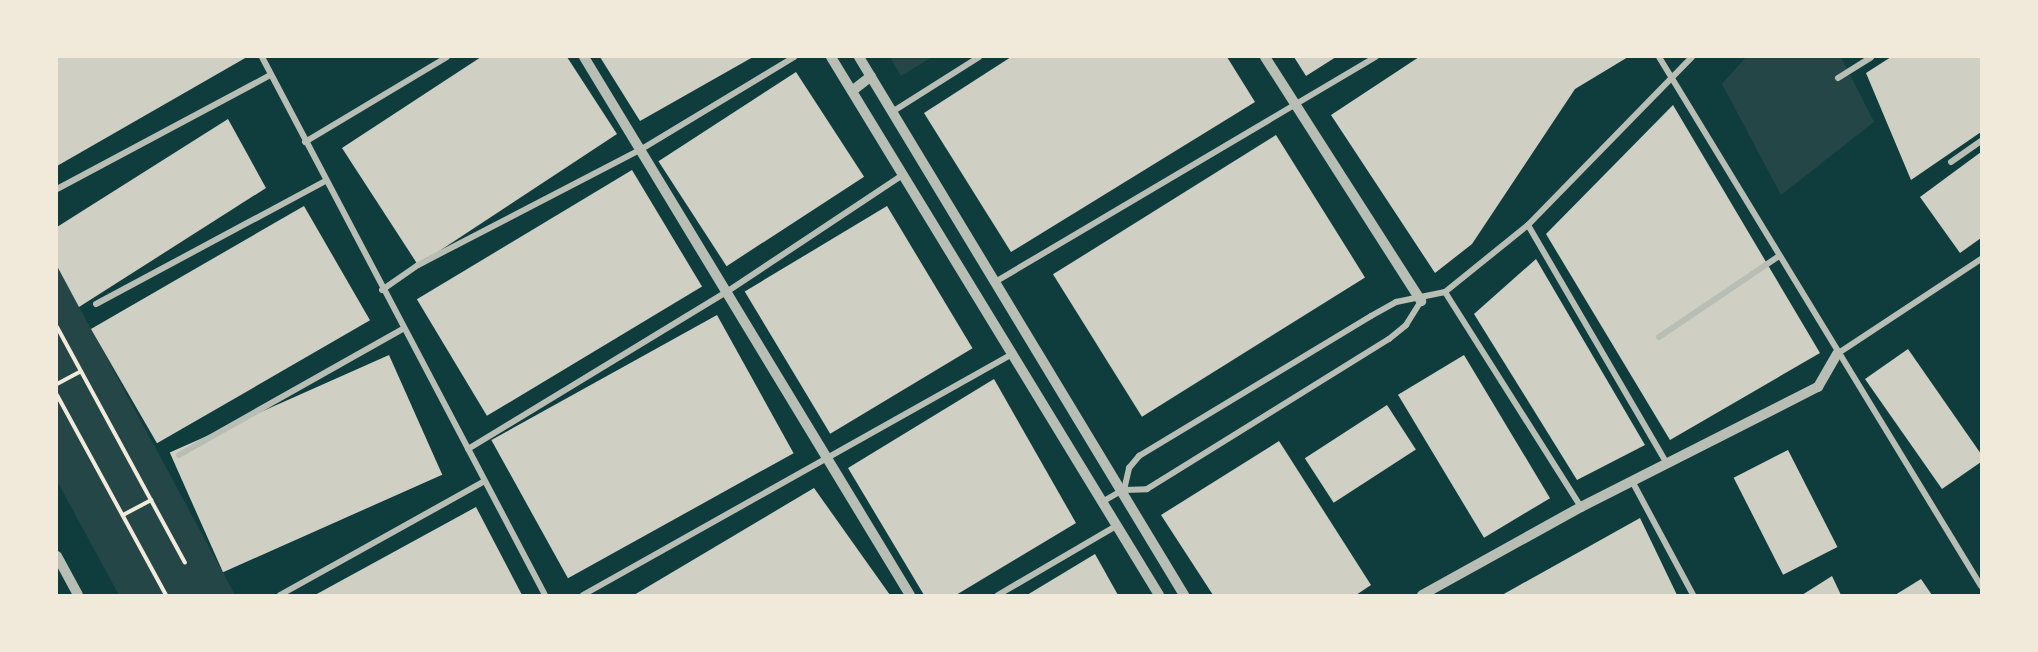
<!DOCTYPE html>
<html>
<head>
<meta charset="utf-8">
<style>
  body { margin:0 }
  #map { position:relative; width:2038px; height:652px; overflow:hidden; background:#0f3d3e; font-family:Quicksand,sans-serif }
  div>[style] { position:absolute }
  .green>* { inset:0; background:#244646 }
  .building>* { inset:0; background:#cfcfc3; transform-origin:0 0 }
  .path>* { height:4px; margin:-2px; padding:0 2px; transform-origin:2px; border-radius:2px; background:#f1e9da }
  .minor>* { height:6px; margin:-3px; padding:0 3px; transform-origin:3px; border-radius:3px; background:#b8beb3 }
  .tertiary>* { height:10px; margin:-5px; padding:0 5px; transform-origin:5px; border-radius:5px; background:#b8beb3 }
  span { translate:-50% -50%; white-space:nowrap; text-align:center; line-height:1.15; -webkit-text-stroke:5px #f1e9da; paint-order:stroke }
  .frame { position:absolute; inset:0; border:58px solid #f1e9da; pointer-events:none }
</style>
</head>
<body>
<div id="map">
  <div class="green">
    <i style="clip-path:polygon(890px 57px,932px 57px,901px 76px)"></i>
    <i style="clip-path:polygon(1746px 57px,1841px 57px,1874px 122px,1781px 195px,1722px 84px)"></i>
    <i style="clip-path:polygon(57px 266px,235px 595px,119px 595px,57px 481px)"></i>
  </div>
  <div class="building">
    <i style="clip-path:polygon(57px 57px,247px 57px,57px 166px)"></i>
    <i style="clip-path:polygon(481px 57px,567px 57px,617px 134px,418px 265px,342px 148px)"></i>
    <i style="clip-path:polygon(600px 57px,753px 57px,640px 121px)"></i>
    <i style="clip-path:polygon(1011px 57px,1227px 57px,1255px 102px,1011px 252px,924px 113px)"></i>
    <i style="clip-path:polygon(1294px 57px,1336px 57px,1306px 76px)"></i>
    <i style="clip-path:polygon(1419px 57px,1628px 57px,1575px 89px,1472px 244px,1435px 273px,1331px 115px)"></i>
    <i style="clip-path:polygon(1891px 57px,1981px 57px,1981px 132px,1911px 180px,1866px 73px)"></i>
    <i style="left:796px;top:72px;width:125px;height:164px;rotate:57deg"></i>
    <i style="clip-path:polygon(1673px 105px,1820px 353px,1670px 440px,1546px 234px)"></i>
    <i style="clip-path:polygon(228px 119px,266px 188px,79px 307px,57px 266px,57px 227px)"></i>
    <i style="left:1276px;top:135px;width:168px;height:263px;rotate:58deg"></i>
    <i style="clip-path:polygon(1981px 152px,1981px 238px,1960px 253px,1920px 197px)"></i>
    <i style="left:632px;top:170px;width:136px;height:251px;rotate:59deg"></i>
    <i style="left:304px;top:206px;width:132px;height:246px;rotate:60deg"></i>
    <i style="left:887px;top:206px;width:166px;height:166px;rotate:59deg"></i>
    <i style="clip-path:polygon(1536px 259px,1645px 445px,1577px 480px,1474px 314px)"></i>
    <i style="left:717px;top:315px;width:158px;height:258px;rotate:61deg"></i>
    <i style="clip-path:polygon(1908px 349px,1981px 454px,1981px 462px,1942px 489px,1865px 379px)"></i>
    <i style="left:389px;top:355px;width:131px;height:240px;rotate:66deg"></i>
    <i style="left:1464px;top:355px;width:167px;height:77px;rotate:59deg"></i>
    <i style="clip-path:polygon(994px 379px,1076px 523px,956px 595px,924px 595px,848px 468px)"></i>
    <i style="left:1387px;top:405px;width:53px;height:98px;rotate:57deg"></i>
    <i style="clip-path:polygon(1279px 441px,1371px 585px,1356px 595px,1213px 595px,1161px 515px)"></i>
    <i style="left:1788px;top:450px;width:109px;height:61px;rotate:63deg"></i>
    <i style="clip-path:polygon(814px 488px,890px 595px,634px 595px)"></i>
    <i style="clip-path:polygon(476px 507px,522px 595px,315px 595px)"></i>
    <i style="clip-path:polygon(1640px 518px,1677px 595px,1502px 595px)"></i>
    <i style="clip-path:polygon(1095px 554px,1118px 595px,1027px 595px)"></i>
    <i style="clip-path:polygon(1832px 576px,1841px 595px,1802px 595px)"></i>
    <i style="clip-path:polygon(1921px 579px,1932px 595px,1895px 595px)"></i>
  </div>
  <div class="path">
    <i style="left:57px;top:327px;width:268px;rotate:61.5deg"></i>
    <i style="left:57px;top:384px;width:27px;rotate:-28deg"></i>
    <i style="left:57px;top:395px;width:228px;rotate:61.4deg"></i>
    <i style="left:123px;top:515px;width:32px;rotate:-28deg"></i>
  </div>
  <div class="minor">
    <i style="left:262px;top:57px;width:608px;rotate:62.25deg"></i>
    <i style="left:1659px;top:57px;width:619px;rotate:58.67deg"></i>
    <i style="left:1838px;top:78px;width:39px;rotate:-32deg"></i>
    <i style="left:892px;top:112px;width:103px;rotate:-32.3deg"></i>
    <i style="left:305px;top:142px;width:165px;rotate:-30.9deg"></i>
    <i style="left:1951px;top:162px;width:37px;rotate:-35deg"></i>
    <i style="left:57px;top:189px;width:240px;rotate:-28.1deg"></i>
    <i style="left:1528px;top:225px;width:276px;rotate:59.8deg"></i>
    <i style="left:995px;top:282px;width:442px;rotate:-30.6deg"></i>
    <i style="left:382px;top:290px;width:44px;rotate:-34.8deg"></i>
    <i style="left:418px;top:265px;width:250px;rotate:-27.4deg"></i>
    <i style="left:640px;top:150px;width:180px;rotate:-31.1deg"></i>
    <i style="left:1445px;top:292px;width:254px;rotate:57.7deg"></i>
    <i style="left:96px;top:304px;width:260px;rotate:-28.2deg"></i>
    <i style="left:1659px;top:337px;width:145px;rotate:-34deg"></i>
    <i style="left:1837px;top:354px;width:173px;rotate:-33.4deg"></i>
    <i style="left:468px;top:449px;width:304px;rotate:-31.3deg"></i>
    <i style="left:728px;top:291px;width:211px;rotate:-33.6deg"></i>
    <i style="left:179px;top:455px;width:258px;rotate:-29.4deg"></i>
    <i style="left:1632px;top:481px;width:129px;rotate:61.8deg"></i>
    <i style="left:1124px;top:490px;width:23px;rotate:-77deg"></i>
    <i style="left:1129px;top:468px;width:16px;rotate:-50deg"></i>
    <i style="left:1139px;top:456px;width:271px;rotate:-31.1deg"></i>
    <i style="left:1371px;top:316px;width:29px;rotate:-29deg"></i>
    <i style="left:1396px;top:302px;width:50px;rotate:-11.5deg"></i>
    <i style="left:1445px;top:292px;width:107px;rotate:-38.9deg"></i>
    <i style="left:1528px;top:225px;width:235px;rotate:-45.7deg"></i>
    <i style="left:1124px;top:490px;width:23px;rotate:-2deg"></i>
    <i style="left:1147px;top:489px;width:285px;rotate:-31.8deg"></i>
    <i style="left:1389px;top:339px;width:22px;rotate:-39deg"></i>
    <i style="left:1406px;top:325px;width:28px;rotate:-58deg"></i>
    <i style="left:1102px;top:502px;width:24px;rotate:-30deg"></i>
    <i style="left:280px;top:595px;width:232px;rotate:-29.1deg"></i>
    <i style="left:583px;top:595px;width:492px;rotate:-29.3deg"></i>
    <i style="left:998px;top:595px;width:137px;rotate:-30.3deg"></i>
  </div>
  <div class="tertiary">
    <i style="left:584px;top:57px;width:629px;rotate:58.79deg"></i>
    <i style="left:831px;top:57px;width:630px;rotate:58.63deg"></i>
    <i style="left:859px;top:57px;width:629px;rotate:58.86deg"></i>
    <i style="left:1265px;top:57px;width:290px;rotate:57.4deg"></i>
    <i style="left:852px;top:91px;width:24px;rotate:-38deg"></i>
    <i style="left:57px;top:556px;width:44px;rotate:61.7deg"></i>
    <i style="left:1422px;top:595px;width:182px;rotate:-29deg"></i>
    <i style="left:1581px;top:507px;width:266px;rotate:-26.9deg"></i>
    <i style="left:1818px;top:387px;width:38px;rotate:-60deg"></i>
  </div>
  <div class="frame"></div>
</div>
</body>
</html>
